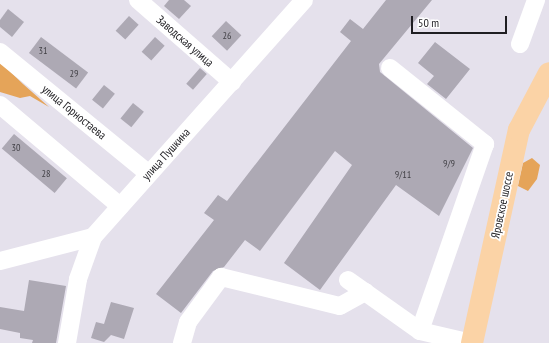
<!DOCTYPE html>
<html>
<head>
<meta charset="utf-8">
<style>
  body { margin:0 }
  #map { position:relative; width:549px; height:343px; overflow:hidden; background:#e5e1ec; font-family:"PT Sans Narrow",sans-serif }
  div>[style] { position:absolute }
  .forest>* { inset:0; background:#e5a459 }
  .building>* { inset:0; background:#ada9b4; transform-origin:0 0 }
  .minor>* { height:18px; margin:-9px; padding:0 9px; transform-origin:9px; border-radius:9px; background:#fff }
  .major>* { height:22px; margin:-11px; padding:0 11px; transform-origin:11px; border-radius:11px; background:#fbd3a6 }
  span { translate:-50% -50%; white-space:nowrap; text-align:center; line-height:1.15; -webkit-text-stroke:3.5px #fff; paint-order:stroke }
  .number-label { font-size:10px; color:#424146 }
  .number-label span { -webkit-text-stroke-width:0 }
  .street-label { font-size:12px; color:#1f1e22 }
  .scale { position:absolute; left:411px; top:16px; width:96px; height:18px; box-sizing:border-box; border:2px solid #1f1e22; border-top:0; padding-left:5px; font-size:12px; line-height:14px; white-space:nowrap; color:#1f1e22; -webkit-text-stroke:3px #fff; paint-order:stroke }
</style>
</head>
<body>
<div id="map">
  <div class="forest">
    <i style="clip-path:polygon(0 62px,23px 84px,49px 107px,30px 96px,20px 98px,0 92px)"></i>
    <i style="clip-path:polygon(532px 158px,540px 165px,537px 179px,528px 191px,518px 186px,523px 163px)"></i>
  </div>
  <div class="building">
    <i style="clip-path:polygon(169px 0,184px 0,191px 6px,179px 19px,164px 6px)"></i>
    <i style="clip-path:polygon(386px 0,432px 0,379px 64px,380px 72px,473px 148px,439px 216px,396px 185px,320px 290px,284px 263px,352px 165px,335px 151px,260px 251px,245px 240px,224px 267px,213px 271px,181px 313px,156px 294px,214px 220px,204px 213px,218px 195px,227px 201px,351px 41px,340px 32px,350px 19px,363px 29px)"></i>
    <i style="clip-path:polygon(8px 9px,24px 22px,12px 37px,0 27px,0 20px)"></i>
    <i style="left:129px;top:16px;width:13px;height:20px;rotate:42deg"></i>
    <i style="left:226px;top:21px;width:21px;height:21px;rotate:43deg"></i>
    <i style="left:41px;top:37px;width:59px;height:20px;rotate:37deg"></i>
    <i style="left:155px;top:37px;width:13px;height:20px;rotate:42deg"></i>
    <i style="clip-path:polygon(435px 42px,470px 69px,446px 99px,427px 84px,434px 76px,418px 63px)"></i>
    <i style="left:200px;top:68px;width:9px;height:21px;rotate:41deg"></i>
    <i style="left:104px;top:85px;width:14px;height:19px;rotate:39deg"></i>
    <i style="left:133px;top:103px;width:14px;height:20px;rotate:39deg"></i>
    <i style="left:14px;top:134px;width:69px;height:19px;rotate:40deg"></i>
    <i style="clip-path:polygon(29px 280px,66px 286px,56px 343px,32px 343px,33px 340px,20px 338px,20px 333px,0 329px,0 307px,24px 311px)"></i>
    <i style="clip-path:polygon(111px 302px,134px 308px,124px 339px,111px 335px,104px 342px,91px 338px,96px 322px,104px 324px)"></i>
  </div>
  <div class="minor">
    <i style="left:138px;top:0;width:125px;rotate:41.1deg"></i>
    <i style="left:520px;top:44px;width:47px;rotate:-70deg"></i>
    <i style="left:0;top:52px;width:191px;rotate:39.3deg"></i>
    <i style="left:390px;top:68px;width:122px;rotate:38.7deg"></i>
    <i style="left:485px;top:144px;width:198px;rotate:109.2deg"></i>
    <i style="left:0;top:105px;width:157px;rotate:40.1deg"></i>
    <i style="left:0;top:261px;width:96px;rotate:-14.5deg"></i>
    <i style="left:93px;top:237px;width:317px;rotate:-48.3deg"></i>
    <i style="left:348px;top:280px;width:88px;rotate:35.3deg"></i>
    <i style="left:420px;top:331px;width:53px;rotate:13deg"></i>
    <i style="left:67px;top:343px;width:65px;rotate:-80.2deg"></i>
    <i style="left:78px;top:279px;width:45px;rotate:-70.3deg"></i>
    <i style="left:182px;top:343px;width:22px;rotate:-74deg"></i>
    <i style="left:188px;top:322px;width:56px;rotate:-53.7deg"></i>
    <i style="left:221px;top:277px;width:122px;rotate:13.7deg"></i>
    <i style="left:340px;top:306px;width:29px;rotate:-29deg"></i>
  </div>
  <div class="major">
    <i style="left:472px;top:343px;width:218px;rotate:-77.6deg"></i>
    <i style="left:519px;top:130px;width:64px;rotate:-62.2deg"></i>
  </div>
  <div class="number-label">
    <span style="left:227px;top:36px">26</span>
    <span style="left:43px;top:51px">31</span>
    <span style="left:74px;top:74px">29</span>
    <span style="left:16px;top:148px">30</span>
    <span style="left:449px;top:164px">9/9</span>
    <span style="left:46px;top:174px">28</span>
    <span style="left:403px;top:175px">9/11</span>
  </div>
  <div class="street-label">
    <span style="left:185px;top:41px;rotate:41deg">Заводская улица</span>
    <span style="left:74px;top:112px;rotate:39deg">улица Горностаева</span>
    <span style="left:166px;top:154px;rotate:-48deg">улица Пушкина</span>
    <span style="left:502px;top:205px;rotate:-78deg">Яровское шоссе</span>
  </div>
  <div class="scale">50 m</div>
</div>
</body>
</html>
